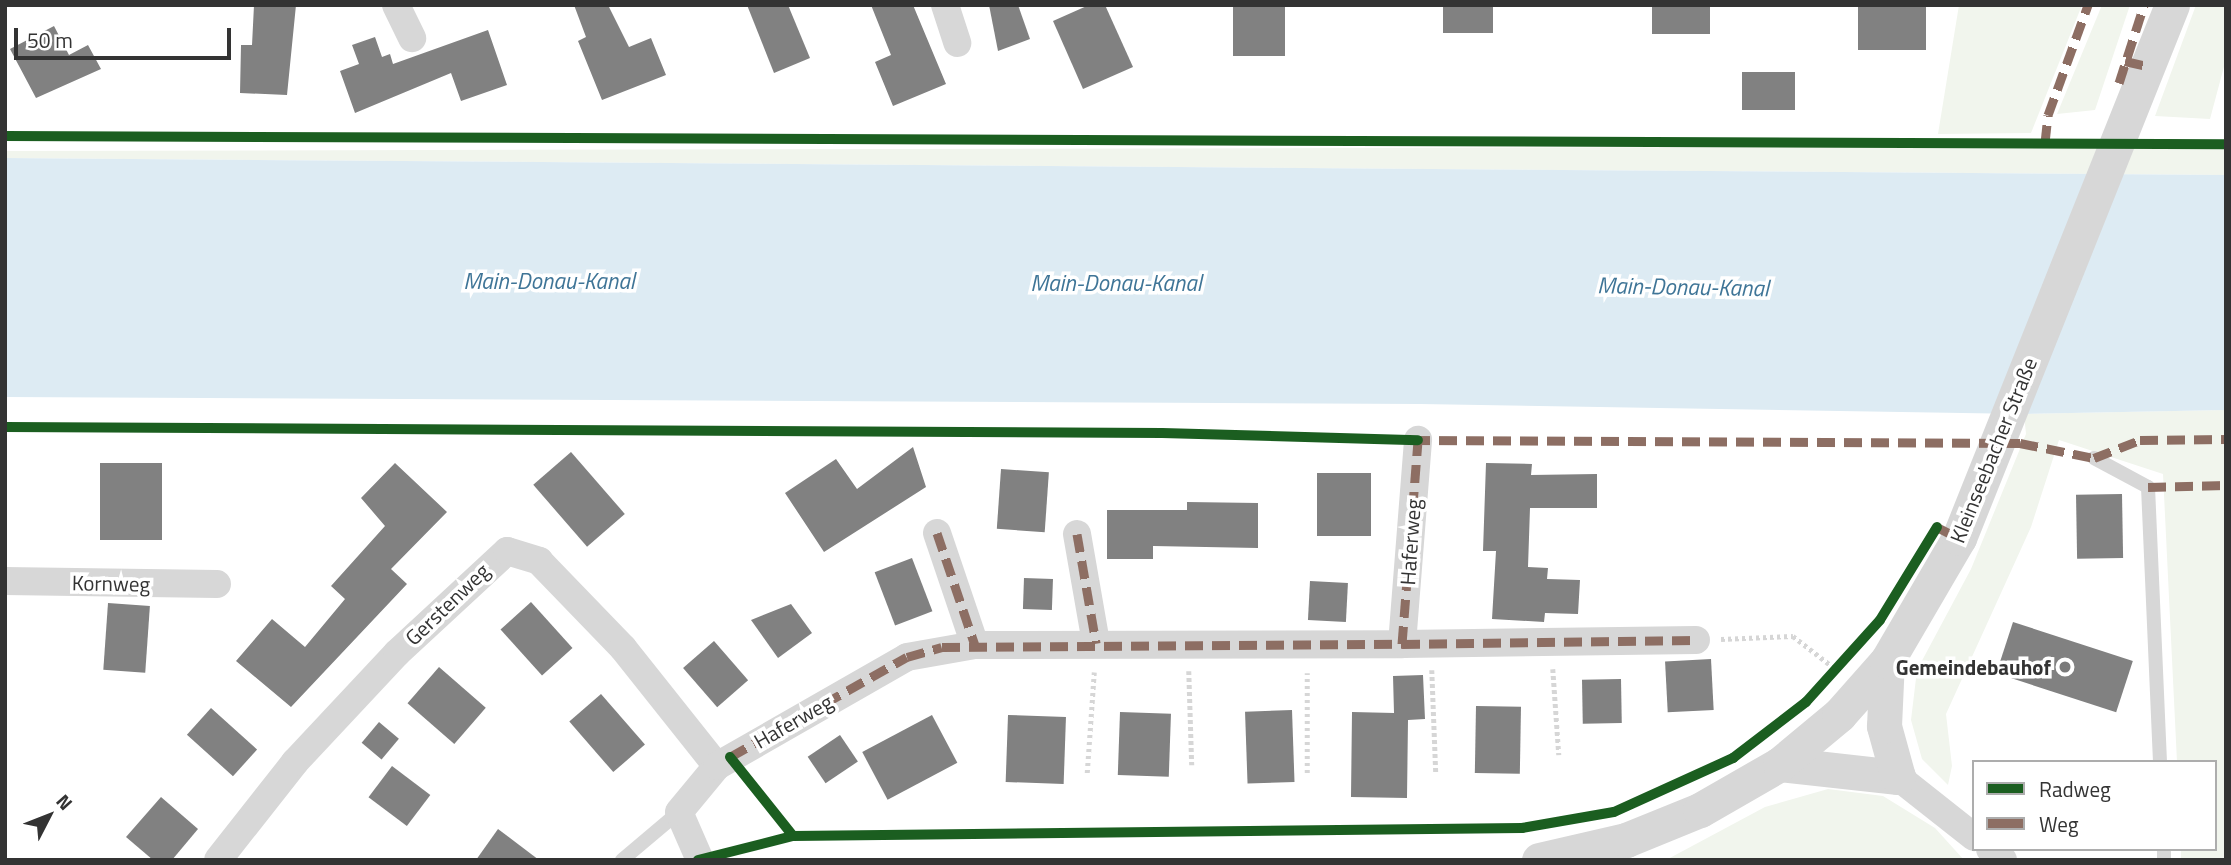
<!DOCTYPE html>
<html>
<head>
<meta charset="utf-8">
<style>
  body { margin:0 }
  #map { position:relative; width:2231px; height:865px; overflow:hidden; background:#fff; font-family:"Titillium Web",sans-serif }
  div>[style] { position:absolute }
  .green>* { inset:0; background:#f1f5ed }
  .water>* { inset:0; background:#ddebf3 }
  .building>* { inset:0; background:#818181; transform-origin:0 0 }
  .path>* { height:4.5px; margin-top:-2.25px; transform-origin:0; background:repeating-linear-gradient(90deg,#d6d6d6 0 3.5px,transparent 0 7px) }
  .service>* { height:14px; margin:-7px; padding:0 7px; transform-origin:7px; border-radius:7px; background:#d7d7d7 }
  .minor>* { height:28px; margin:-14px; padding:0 14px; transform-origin:14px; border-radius:14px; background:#d7d7d7 }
  .tertiary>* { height:35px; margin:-17.5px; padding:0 17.5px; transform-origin:17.5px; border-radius:17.5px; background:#d7d7d7 }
  .quiet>* { height:9px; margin-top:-4.5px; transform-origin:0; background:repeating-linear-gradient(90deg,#8d6e63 0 18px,transparent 0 27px) }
  .cycleway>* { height:10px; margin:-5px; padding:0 5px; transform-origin:5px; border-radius:5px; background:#1b5e20 }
  .dots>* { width:19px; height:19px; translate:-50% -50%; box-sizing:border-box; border:4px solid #fff; border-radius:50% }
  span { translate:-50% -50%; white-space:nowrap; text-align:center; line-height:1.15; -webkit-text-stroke:7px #fff; paint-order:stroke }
  .street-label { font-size:21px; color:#333 }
  .poi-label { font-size:21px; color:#333; font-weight:700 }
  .right { translate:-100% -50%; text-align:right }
  .water-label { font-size:23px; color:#3f7597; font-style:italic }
  .frame { position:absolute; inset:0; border:7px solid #333; pointer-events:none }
  .legend { position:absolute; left:1972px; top:760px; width:245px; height:91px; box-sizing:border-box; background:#fff; border:2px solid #adadad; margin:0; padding:9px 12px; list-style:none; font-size:21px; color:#333 }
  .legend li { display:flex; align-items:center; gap:14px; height:35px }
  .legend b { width:35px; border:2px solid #adadad }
  .north { position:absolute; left:14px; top:781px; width:70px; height:70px; -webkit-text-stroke:5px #fff; paint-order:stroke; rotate:48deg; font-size:19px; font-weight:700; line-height:28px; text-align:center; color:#333 }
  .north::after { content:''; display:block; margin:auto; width:24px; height:32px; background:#333; clip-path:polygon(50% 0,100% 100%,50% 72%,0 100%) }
  .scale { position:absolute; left:14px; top:28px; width:217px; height:32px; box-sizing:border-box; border:4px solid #333; border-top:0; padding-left:9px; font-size:21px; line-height:24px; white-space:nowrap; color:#333; -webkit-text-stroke:5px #fff; paint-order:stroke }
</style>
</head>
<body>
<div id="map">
  <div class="green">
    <i style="clip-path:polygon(1959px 5px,2082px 5px,2031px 133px,1938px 134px)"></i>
    <i style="clip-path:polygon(2102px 5px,2130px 5px,2095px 110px,2057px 114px)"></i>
    <i style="clip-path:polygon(2196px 5px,2226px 5px,2226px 59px,2210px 119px,2155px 116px)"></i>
    <i style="clip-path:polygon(2226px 146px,2226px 175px,5px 158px,5px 151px)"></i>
    <i style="clip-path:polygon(2226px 410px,2226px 860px,2181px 860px,2181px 849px,2215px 849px,2215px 762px,2177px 762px,2163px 474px,2059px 440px,2031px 527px,1946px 714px,1952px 766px,1948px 785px,1922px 759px,1911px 720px,1917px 670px,1971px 569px,2026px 434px,2024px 414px)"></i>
    <i style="clip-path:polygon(1828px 789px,1883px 796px,1935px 828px,1964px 860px,1666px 860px,1765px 807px)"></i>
  </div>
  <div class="water">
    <i style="clip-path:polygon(5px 158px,2226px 175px,2226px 410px,2024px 414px,1420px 404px,5px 397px)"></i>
  </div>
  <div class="building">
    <i style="clip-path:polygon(254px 5px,296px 5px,287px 95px,240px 93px,241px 45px,252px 45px)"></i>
    <i style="clip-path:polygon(574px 5px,608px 5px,629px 47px,651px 38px,666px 75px,602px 100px,578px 41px,586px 37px)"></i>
    <i style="clip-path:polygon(747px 5px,788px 5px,810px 58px,774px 73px)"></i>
    <i style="clip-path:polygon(871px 5px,913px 5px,946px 84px,893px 106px,875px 62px,891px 55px)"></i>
    <i style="clip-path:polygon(989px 5px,1018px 5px,1030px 39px,998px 51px)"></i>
    <i style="clip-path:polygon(1089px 5px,1105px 5px,1133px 67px,1083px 89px,1053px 21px)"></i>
    <i style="left:1233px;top:5px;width:52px;height:51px"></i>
    <i style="left:1443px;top:5px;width:50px;height:28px"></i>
    <i style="left:1652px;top:5px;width:58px;height:29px"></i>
    <i style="left:1858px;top:5px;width:68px;height:45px"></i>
    <i style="clip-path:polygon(54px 26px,69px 55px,88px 45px,101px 69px,36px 98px,10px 49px)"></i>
    <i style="clip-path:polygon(488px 30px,507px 85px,461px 101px,451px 73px,355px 113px,340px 71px,359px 64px,352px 45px,375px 37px,382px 57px,390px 54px,393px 64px)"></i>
    <i style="left:1742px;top:72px;width:53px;height:38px"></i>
    <i style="clip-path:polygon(913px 447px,926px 487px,824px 552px,785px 493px,836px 459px,857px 489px)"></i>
    <i style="left:571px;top:452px;width:82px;height:50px;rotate:49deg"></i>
    <i style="left:100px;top:463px;width:62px;height:77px"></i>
    <i style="clip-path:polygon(395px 463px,447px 512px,391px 569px,407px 584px,291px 707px,236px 661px,272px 619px,305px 647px,345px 599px,331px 586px,385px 526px,361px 498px)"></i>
    <i style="clip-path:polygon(1486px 463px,1532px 464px,1531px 475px,1597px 474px,1597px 508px,1530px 508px,1528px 567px,1548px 568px,1547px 579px,1580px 580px,1578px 614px,1545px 613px,1544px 622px,1492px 619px,1496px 551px,1483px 551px)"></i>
    <i style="left:1001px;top:469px;width:48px;height:60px;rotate:4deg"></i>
    <i style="left:1317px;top:473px;width:54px;height:63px"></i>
    <i style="left:2122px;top:494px;width:64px;height:46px;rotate:89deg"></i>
    <i style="clip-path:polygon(1187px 502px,1258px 503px,1258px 548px,1153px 546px,1153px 559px,1107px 559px,1107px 510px,1187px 510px)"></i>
    <i style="left:912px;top:558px;width:57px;height:40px;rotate:69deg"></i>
    <i style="left:1024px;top:578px;width:29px;height:31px;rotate:2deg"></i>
    <i style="left:1310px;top:581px;width:38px;height:39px;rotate:3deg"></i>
    <i style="left:531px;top:602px;width:62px;height:41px;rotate:48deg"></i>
    <i style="left:108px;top:603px;width:42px;height:67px;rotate:4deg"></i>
    <i style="clip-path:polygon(791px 604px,812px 633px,778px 658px,751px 620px)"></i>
    <i style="left:2013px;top:622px;width:126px;height:54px;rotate:18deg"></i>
    <i style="left:714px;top:641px;width:52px;height:41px;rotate:49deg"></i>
    <i style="left:1711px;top:659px;width:51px;height:46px;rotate:87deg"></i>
    <i style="left:439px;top:667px;width:62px;height:48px;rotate:41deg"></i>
    <i style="clip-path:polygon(1423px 675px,1425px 719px,1408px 720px,1407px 798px,1351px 797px,1352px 712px,1394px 713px,1393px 676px)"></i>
    <i style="left:1621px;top:679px;width:44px;height:39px;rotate:89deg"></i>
    <i style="left:601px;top:694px;width:67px;height:42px;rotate:49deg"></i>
    <i style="left:1476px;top:706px;width:45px;height:67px;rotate:1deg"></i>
    <i style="left:211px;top:708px;width:62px;height:36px;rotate:42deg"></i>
    <i style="left:1292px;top:710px;width:72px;height:47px;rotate:88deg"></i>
    <i style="left:1120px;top:712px;width:51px;height:63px;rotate:2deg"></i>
    <i style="left:932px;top:715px;width:54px;height:79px;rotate:62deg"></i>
    <i style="left:1008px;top:715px;width:58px;height:67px;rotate:2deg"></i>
    <i style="left:379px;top:722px;width:26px;height:27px;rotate:40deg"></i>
    <i style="left:840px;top:735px;width:32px;height:39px;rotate:56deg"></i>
    <i style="left:392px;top:766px;width:48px;height:39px;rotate:37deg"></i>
    <i style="clip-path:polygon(161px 797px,198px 829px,172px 860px,153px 860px,126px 837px)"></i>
    <i style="clip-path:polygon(498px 829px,539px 860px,476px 860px)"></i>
  </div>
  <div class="path">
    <i style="left:1721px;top:639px;width:72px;rotate:-2.4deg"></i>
    <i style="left:1793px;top:636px;width:56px;rotate:37.7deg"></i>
    <i style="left:1553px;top:669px;width:86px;rotate:86deg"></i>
    <i style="left:1432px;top:670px;width:104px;rotate:87.8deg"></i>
    <i style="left:1189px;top:671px;width:94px;rotate:88.2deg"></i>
    <i style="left:1087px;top:773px;width:101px;rotate:-86deg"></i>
    <i style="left:1307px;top:773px;width:100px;rotate:-90deg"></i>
  </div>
  <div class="service">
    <i style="left:2094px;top:458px;width:61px;rotate:28.2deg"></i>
    <i style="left:2148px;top:487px;width:275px;rotate:87.5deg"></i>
    <i style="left:2164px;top:849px;width:11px;rotate:90deg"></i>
    <i style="left:622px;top:860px;width:75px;rotate:-40.1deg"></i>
  </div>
  <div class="minor">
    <i style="left:396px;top:5px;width:37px;rotate:64deg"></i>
    <i style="left:945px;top:5px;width:40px;rotate:72deg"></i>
    <i style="left:937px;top:533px;width:118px;rotate:71.3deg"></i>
    <i style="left:1077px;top:534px;width:111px;rotate:80.1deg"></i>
    <i style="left:5px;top:581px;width:212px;rotate:0.8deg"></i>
    <i style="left:1402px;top:644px;width:294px;rotate:-0.8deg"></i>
    <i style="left:1898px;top:777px;width:97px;rotate:38.3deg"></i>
    <i style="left:1990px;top:849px;width:17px;rotate:40deg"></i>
    <i style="left:218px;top:860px;width:125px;rotate:-51.8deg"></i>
    <i style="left:295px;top:762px;width:149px;rotate:-46.9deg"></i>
    <i style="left:397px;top:653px;width:150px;rotate:-42.8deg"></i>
    <i style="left:507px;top:551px;width:34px;rotate:17deg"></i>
    <i style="left:539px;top:561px;width:121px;rotate:46deg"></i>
    <i style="left:623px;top:648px;width:151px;rotate:51.5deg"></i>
    <i style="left:700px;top:860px;width:52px;rotate:-113.6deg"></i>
    <i style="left:679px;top:812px;width:60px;rotate:-50.4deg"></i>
    <i style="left:717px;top:766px;width:219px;rotate:-29.8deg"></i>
    <i style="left:907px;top:657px;width:69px;rotate:-10deg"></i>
    <i style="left:975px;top:645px;width:427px;rotate:-0.1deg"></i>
    <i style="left:1402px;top:644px;width:205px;rotate:-85.5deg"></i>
  </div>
  <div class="tertiary">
    <i style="left:1780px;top:764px;width:119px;rotate:6.3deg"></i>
    <i style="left:1898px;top:777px;width:53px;rotate:-105.4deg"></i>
    <i style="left:1884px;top:726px;width:65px;rotate:-87.4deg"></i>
    <i style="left:1539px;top:860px;width:89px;rotate:-12.9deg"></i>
    <i style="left:1626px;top:840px;width:80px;rotate:-22.1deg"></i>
    <i style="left:1700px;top:810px;width:92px;rotate:-29.9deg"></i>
    <i style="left:1780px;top:764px;width:77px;rotate:-39.7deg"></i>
    <i style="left:1839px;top:715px;width:72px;rotate:-48.4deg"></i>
    <i style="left:1887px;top:661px;width:143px;rotate:-59.7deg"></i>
    <i style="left:1959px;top:538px;width:574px;rotate:-68.22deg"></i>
  </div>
  <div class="quiet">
    <i style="left:2125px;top:61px;width:22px;rotate:13deg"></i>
    <i style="left:2119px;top:83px;width:82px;rotate:-72.2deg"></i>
    <i style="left:2045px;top:143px;width:28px;rotate:-84deg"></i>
    <i style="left:2048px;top:115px;width:117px;rotate:-70deg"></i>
    <i style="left:1412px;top:440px;width:608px;rotate:0.28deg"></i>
    <i style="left:2020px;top:443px;width:76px;rotate:11.5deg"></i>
    <i style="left:2094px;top:458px;width:49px;rotate:-21.4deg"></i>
    <i style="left:2140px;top:440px;width:86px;rotate:-0.7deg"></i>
    <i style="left:2148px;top:487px;width:78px;rotate:-1.5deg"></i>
    <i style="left:1934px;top:532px;width:6px;rotate:-59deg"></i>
    <i style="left:1937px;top:527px;width:25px;rotate:27deg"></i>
    <i style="left:937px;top:533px;width:118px;rotate:71.3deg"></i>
    <i style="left:1077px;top:534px;width:111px;rotate:80.1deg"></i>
    <i style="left:1402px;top:644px;width:294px;rotate:-0.8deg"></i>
    <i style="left:733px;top:761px;width:5px;rotate:-127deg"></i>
    <i style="left:730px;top:757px;width:203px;rotate:-29.5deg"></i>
    <i style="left:907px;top:657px;width:36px;rotate:-16deg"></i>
    <i style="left:942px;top:647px;width:460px;rotate:-0.4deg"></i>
    <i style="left:1402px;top:644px;width:205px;rotate:-85.5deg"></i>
  </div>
  <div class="cycleway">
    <i style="left:5px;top:136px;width:2221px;rotate:0.21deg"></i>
    <i style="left:5px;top:427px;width:1157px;rotate:0.3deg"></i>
    <i style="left:1162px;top:433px;width:256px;rotate:1.6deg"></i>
    <i style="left:730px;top:757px;width:101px;rotate:51.4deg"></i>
    <i style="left:698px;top:860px;width:98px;rotate:-14.2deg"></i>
    <i style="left:793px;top:836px;width:729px;rotate:-0.63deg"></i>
    <i style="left:1522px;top:828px;width:93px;rotate:-9.9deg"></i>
    <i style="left:1614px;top:812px;width:131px;rotate:-24.4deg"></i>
    <i style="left:1733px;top:758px;width:92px;rotate:-37.5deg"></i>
    <i style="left:1806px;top:702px;width:110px;rotate:-47.9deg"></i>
    <i style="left:1880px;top:620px;width:109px;rotate:-58.5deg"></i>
  </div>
  <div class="dots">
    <i style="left:2065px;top:667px;background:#7a7a7a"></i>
  </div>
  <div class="street-label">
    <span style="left:1993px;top:450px;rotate:-68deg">Kleinseebacher Straße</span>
    <span style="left:1410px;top:542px;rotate:-86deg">Haferweg</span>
    <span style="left:111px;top:583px;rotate:1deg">Kornweg</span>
    <span style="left:447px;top:604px;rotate:-44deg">Gerstenweg</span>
    <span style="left:793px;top:721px;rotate:-30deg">Haferweg</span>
  </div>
  <div class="poi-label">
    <span class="right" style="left:2051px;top:667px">Gemeindebauhof</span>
  </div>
  <div class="water-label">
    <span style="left:549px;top:281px">Main-Donau-Kanal</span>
    <span style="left:1116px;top:283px">Main-Donau-Kanal</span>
    <span style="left:1683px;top:287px;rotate:1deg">Main-Donau-Kanal</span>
  </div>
  <div class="frame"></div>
  <ul class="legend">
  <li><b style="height:9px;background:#1b5e20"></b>Radweg</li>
  <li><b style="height:9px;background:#8d6e63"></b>Weg</li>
  </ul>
  <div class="north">N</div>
  <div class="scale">50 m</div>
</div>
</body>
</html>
